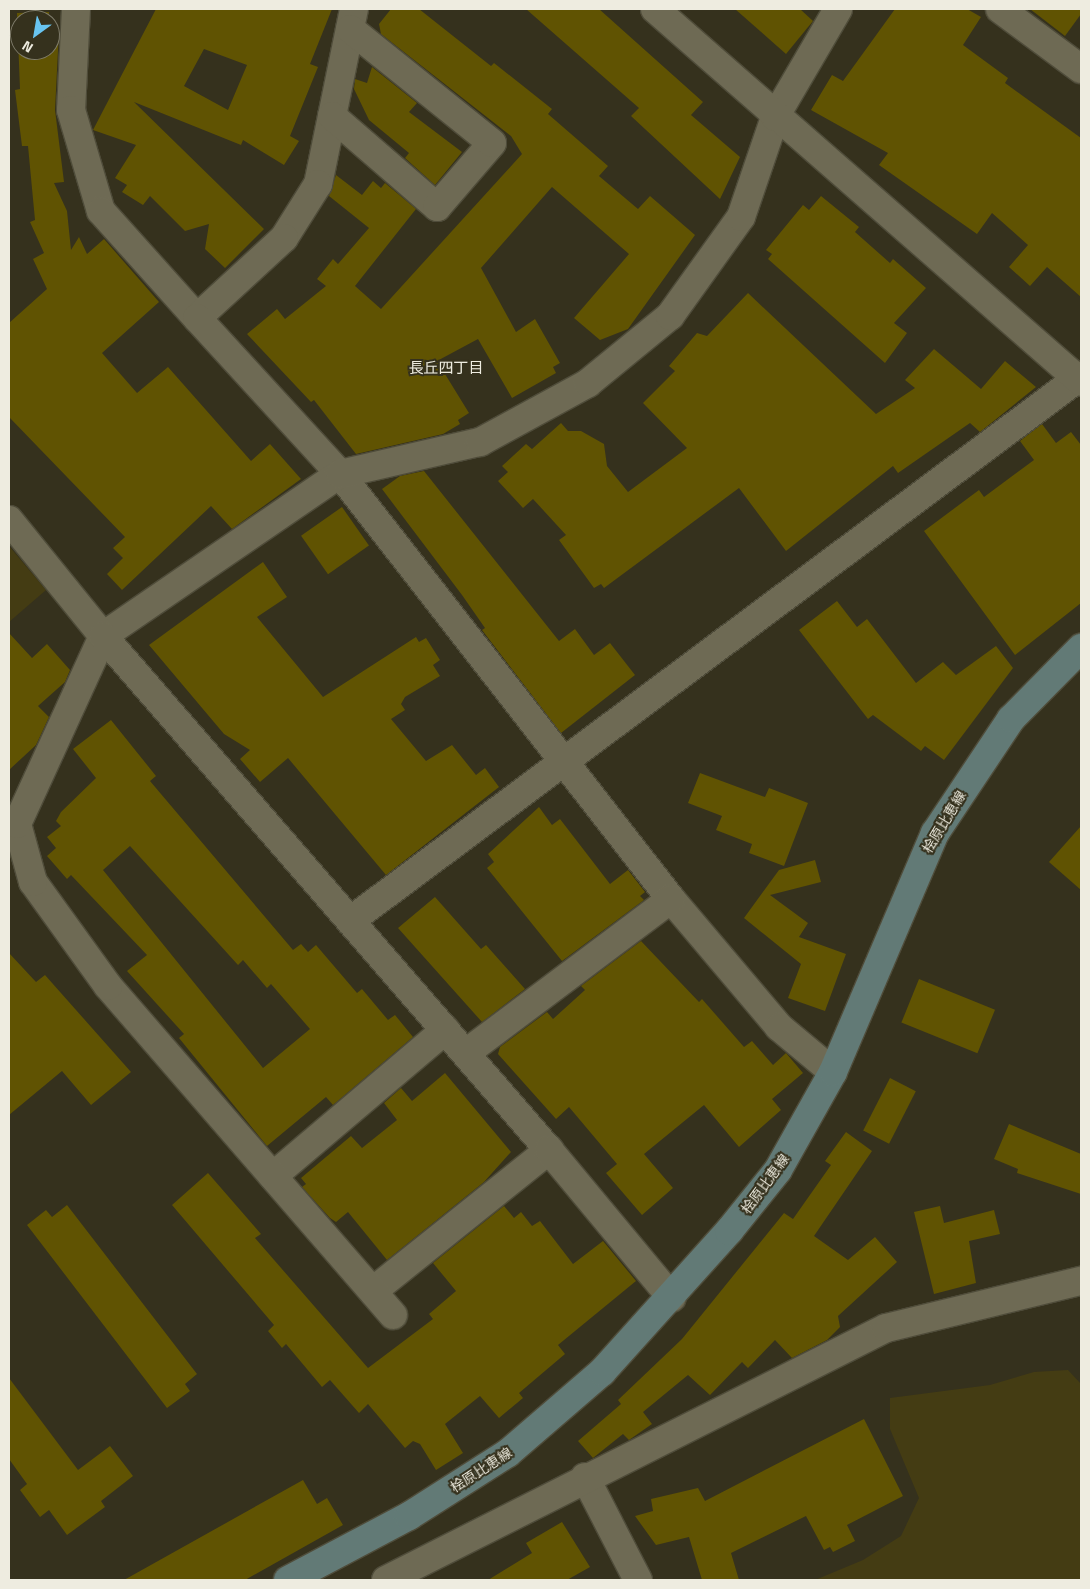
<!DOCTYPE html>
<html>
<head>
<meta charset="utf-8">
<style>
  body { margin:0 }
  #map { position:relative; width:1090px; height:1589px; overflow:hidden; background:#35311d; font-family:"Titillium Web","Noto Sans JP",sans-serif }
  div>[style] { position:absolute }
  .green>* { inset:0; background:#443c13 }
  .building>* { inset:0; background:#605302; transform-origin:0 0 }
  .roads { filter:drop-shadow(1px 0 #4f4c3a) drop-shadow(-1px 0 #4f4c3a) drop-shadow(0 1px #4f4c3a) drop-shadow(0 -1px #4f4c3a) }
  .minor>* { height:28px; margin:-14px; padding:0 14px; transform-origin:14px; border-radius:14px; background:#6e6a54 }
  .tertiary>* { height:28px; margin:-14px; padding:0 14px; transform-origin:14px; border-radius:14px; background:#6e6a54 }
  .secondary>* { height:28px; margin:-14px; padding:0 14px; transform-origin:14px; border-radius:14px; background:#627a76 }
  span { translate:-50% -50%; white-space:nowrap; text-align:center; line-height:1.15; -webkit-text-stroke:4px #35311d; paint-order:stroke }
  .street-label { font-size:14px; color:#eeece0 }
  .neighbourhood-label { font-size:15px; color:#eeece0 }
  .frame { position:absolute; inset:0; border:10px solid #eeece0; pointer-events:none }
  .north { position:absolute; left:10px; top:10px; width:50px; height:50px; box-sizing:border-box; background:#35311d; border:1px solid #7f7c6b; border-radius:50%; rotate:212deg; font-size:14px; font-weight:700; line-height:20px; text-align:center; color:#eeece0 }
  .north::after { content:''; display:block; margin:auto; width:18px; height:22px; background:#68c4f0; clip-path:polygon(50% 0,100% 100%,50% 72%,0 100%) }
</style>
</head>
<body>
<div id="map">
  <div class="green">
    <i style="clip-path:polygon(9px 546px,46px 590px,9px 622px)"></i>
    <i style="clip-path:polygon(1068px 1370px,1081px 1384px,1081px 1580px,815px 1580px,863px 1560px,901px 1536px,919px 1498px,890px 1429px,890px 1398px,990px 1385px,1034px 1372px)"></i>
  </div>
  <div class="building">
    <i style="clip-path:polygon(evenodd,156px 9px,332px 9px,310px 64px,318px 67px,290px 136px,299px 141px,284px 165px,243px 140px,241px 145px,134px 102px,264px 229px,225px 268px,205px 249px,209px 224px,185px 231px,150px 196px,143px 205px,122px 192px,127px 185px,115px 178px,136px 145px,93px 130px,156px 9px,204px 49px,247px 65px,228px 110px,184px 86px,204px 49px)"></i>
    <i style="clip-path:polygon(391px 9px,419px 9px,491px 66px,494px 63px,552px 109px,548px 114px,608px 166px,599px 176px,638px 209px,650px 196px,695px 235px,628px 329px,600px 340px,574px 318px,629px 254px,552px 187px,481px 268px,516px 332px,535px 319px,560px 363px,553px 367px,556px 373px,512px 398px,478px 339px,437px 361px,469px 413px,458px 420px,460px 424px,443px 434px,356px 454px,314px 400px,311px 402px,247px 334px,277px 309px,285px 319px,326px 286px,317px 279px,333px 259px,338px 264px,369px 228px,329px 196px,336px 175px,362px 195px,373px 181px,381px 188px,385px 183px,416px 209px,355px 286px,381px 309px,522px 154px,511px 136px,381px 34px,379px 24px)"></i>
    <i style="clip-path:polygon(526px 9px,599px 9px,703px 102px,691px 115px,740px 157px,720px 199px,631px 116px,639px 108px)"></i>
    <i style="clip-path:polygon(735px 9px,800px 9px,813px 21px,786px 54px)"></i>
    <i style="clip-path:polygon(895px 9px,967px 9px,981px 17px,963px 45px,1008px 78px,1005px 83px,1081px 138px,1081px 297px,1047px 267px,1030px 286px,1009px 267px,1028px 245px,992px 213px,977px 234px,879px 165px,888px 153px,811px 110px,832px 75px,843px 81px)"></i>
    <i style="clip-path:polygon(1030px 9px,1081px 9px,1081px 14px,1065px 36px)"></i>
    <i style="clip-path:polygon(49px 12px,49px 20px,20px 20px,20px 50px,50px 50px,50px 30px,59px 30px,55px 110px,64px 182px,54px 183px,67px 211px,71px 250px,79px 237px,87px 254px,104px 239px,159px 302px,102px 353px,137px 393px,168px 367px,251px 461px,270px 444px,301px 479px,232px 529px,211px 506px,122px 590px,107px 574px,123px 558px,113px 548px,125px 537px,9px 417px,9px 323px,47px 289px,33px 259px,44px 253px,30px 222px,35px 220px,28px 146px,22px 146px,15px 90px,20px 89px,17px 13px)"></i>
    <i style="clip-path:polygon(372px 67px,417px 103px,409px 112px,462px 152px,435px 185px,405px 158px,409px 153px,369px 120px,354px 89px,355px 79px,367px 83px)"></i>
    <i style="clip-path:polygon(821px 196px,859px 227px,855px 232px,890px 263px,893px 259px,926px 288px,894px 323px,907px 333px,885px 363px,768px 259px,772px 254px,766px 250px,803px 205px,809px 210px)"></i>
    <i style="clip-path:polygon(748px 293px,876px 414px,915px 388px,905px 380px,934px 349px,981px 389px,1005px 361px,1036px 387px,980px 432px,970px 423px,898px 473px,893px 466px,786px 551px,739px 488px,604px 588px,601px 584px,594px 588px,559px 540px,566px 535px,533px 499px,523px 508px,498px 481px,508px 472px,502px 466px,526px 444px,532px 449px,561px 423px,568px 431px,581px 431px,604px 444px,607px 466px,628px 492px,687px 448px,643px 403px,675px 371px,669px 366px,697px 333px,707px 336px)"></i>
    <i style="clip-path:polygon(1042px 424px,1056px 443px,1071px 432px,1081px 445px,1081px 603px,1015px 655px,924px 531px,979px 490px,984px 497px,1034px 460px,1020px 441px)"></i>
    <i style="clip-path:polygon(424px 471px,559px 641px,575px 629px,594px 655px,610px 643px,635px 675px,561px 733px,482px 630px,485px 628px,462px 595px,382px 489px,400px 476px)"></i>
    <i style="left:342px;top:507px;width:47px;height:50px;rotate:55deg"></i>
    <i style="clip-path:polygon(263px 562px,287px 597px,257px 617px,323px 697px,416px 637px,419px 642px,426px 638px,440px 660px,433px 665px,440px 676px,405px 697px,401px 704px,405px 710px,391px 719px,426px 761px,452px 745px,476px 775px,485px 768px,499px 787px,386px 875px,288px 758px,260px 782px,240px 759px,250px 750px,224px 734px,149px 645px)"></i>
    <i style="clip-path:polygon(837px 601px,857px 627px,867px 619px,916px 683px,943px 662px,956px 675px,996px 646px,1013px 668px,944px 760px,925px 746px,921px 751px,873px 715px,868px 719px,799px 630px)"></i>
    <i style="clip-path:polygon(9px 633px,32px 658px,47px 644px,70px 670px,65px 682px,38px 706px,49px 717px,36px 745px,9px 770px)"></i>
    <i style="clip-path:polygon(evenodd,111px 720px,156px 776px,150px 781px,293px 950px,301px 944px,308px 952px,316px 945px,357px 993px,362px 989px,388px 1020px,395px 1015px,413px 1037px,333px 1105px,326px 1097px,267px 1146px,179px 1038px,184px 1034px,127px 971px,147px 955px,71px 875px,67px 879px,47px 856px,56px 848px,47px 837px,61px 826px,56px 821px,61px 812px,96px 778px,73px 749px,111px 720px,130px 846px,238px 965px,243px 960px,267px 988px,271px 984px,310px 1029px,263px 1068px,103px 870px,130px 846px)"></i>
    <i style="clip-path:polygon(700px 773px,765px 797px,769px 788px,808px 803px,784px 866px,749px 853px,752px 844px,716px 830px,722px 816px,688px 803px)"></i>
    <i style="clip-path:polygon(539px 807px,552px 825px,560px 819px,610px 884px,628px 870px,645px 892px,640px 896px,644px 900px,562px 961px,487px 868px,494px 862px,488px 854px)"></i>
    <i style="clip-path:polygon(1081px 826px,1081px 890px,1049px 862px)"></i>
    <i style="clip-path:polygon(815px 860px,821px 882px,770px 895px,808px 923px,799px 937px,846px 954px,825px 1011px,788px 998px,801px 964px,744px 918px,779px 870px)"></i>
    <i style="clip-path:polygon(435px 897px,481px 949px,486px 945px,525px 989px,482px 1022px,398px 928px)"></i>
    <i style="clip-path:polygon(641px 941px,699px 1002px,702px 999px,744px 1047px,752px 1041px,773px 1065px,786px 1053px,803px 1073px,772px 1099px,781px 1110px,739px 1147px,704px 1105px,644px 1154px,673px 1188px,642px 1215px,606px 1173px,617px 1164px,569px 1107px,556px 1119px,498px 1054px,500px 1047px,547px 1012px,553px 1019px,585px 990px,581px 986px)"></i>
    <i style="clip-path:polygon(9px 953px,36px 982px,45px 975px,131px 1072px,91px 1105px,62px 1071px,9px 1115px)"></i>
    <i style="left:919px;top:979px;width:82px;height:47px;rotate:22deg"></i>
    <i style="clip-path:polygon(445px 1073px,511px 1152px,484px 1182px,387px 1260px,348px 1212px,336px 1222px,330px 1218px,302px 1187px,306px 1184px,301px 1178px,351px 1136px,362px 1148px,397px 1120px,384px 1103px,401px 1088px,412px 1101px)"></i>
    <i style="left:890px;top:1078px;width:29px;height:59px;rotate:27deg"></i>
    <i style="clip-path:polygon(1009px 1124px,1081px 1154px,1081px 1194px,1017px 1173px,1018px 1169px,994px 1159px)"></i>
    <i style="clip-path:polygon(846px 1132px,872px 1151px,814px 1236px,848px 1260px,875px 1237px,897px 1262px,838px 1316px,840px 1327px,827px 1340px,792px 1358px,775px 1340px,748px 1368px,742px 1362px,710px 1395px,688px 1375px,643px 1412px,652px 1424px,629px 1440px,623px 1434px,593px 1458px,578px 1441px,621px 1404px,618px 1400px,682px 1339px,784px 1213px,793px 1219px,831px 1165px,825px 1161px)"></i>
    <i style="clip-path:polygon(208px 1173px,261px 1234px,255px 1238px,368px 1368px,433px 1319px,429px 1314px,456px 1291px,433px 1263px,504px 1206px,514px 1218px,521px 1212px,532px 1226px,540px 1221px,573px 1264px,603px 1241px,636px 1281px,558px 1345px,565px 1354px,519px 1393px,523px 1398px,499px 1418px,480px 1396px,445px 1424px,463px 1453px,436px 1470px,420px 1444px,413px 1441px,405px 1448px,368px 1404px,359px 1413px,330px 1380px,322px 1387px,286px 1344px,282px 1348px,268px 1331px,274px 1325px,172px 1205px)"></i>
    <i style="clip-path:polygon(67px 1205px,197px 1374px,185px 1384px,190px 1391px,167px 1408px,27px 1225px,46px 1210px,52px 1217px)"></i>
    <i style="clip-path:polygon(940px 1206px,944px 1223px,994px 1210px,1000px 1234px,969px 1241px,976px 1283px,934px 1294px,914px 1212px)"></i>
    <i style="clip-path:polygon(9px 1378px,78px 1470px,110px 1446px,133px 1476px,101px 1501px,105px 1507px,67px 1535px,49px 1510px,40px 1517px,20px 1490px,27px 1484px,9px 1459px)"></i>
    <i style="clip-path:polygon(864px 1419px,903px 1496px,847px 1525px,855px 1541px,833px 1552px,830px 1547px,824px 1550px,806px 1516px,731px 1553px,739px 1580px,702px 1580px,689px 1537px,656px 1545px,635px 1516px,653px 1511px,651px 1499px,698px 1488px,705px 1501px)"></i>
    <i style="clip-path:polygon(303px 1480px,317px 1504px,327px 1498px,343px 1525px,245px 1580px,124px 1580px)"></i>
    <i style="clip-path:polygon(562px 1522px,590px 1567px,567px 1580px,488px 1580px,532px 1553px,526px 1543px)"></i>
  </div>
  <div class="roads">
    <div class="minor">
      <i style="left:76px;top:9px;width:101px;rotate:92.8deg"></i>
      <i style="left:71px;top:110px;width:105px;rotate:73.5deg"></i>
      <i style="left:101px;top:211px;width:144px;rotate:48.1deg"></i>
      <i style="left:354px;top:9px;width:179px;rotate:101.6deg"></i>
      <i style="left:318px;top:184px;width:64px;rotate:122.2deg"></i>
      <i style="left:284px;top:238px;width:118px;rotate:137.4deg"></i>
      <i style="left:197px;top:318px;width:212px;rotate:47.5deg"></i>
      <i style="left:340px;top:474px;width:539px;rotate:52.09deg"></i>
      <i style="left:671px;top:899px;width:167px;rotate:49.8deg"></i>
      <i style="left:779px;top:1027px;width:70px;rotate:39.8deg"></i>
      <i style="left:1000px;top:9px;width:101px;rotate:36.5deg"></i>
      <i style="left:332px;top:116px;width:139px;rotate:40.9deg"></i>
      <i style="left:437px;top:207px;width:84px;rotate:-49.3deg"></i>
      <i style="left:492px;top:143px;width:182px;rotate:-141.2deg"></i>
      <i style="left:350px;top:921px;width:912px;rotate:-36.71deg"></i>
      <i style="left:466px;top:1053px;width:256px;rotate:-36.9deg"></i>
      <i style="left:273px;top:1176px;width:226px;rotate:-40.3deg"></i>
      <i style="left:373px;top:1291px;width:226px;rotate:-38.7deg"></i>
      <i style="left:393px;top:1315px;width:435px;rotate:-130.9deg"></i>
      <i style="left:108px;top:986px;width:128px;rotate:-125.8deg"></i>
      <i style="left:33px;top:882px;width:60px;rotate:-105.4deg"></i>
      <i style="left:17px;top:824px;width:207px;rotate:-65.4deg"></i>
      <i style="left:103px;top:636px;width:287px;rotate:-34.4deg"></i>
      <i style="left:340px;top:474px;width:144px;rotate:-12.9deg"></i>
      <i style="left:480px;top:442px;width:123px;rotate:-28.6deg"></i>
      <i style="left:588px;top:383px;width:106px;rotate:-39.3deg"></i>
      <i style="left:670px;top:316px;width:122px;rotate:-54.4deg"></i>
      <i style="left:741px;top:217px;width:106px;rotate:-71.2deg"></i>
      <i style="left:775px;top:117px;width:125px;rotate:-59.7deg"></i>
      <i style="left:585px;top:1477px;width:116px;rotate:62.8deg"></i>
      <i style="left:386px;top:1580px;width:560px;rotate:-26.75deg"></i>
      <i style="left:886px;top:1328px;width:201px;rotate:-13.6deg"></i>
    </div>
    <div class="tertiary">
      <i style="left:655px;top:9px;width:566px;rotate:41.2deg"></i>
      <i style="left:9px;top:520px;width:149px;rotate:51deg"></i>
      <i style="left:103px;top:636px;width:681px;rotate:49.05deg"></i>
      <i style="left:549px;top:1150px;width:192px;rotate:50.3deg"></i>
    </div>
    <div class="secondary">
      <i style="left:288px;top:1580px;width:137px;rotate:-27.9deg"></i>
      <i style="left:409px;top:1516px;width:117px;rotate:-32.5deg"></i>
      <i style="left:508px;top:1453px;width:124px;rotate:-40.8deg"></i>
      <i style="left:602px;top:1372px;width:190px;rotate:-48deg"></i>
      <i style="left:729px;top:1231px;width:78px;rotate:-51.2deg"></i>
      <i style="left:778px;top:1170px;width:112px;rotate:-60.7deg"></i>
      <i style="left:833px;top:1072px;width:260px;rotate:-66.9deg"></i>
      <i style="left:935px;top:833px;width:137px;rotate:-56.3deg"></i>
      <i style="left:1011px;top:719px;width:100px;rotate:-45.4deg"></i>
    </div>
  </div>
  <div class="street-label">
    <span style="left:944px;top:822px;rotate:-59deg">桧原比恵線</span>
    <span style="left:765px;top:1184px;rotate:-54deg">桧原比恵線</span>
    <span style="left:481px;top:1470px;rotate:-33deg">桧原比恵線</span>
  </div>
  <div class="neighbourhood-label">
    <span style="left:446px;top:368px">長丘四丁目</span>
  </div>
  <div class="frame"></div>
  <div class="north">N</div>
</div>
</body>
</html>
